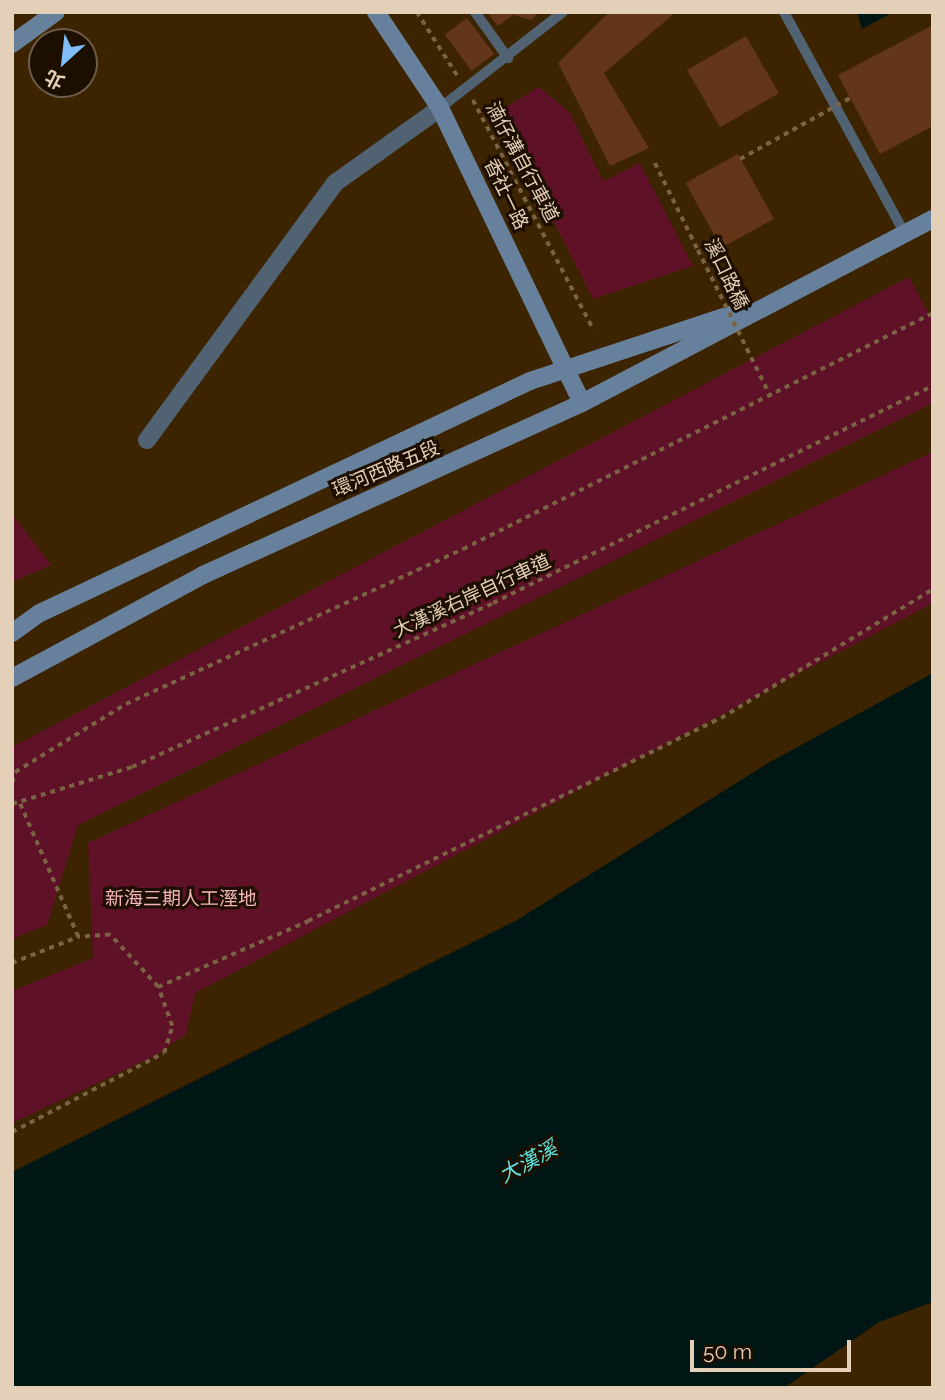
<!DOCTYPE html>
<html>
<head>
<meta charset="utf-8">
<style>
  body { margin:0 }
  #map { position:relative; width:945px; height:1400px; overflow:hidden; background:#3d2400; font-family:Raleway,"Noto Sans TC",sans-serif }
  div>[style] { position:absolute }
  .green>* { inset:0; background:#5f1227 }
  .water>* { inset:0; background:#001615 }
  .building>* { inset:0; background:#633519; transform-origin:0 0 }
  .path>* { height:3.5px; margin-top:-1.75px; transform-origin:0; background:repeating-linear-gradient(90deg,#7a6343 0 5px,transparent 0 10px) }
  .lane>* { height:10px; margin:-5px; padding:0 5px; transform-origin:5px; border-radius:5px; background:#516273 }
  .street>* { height:18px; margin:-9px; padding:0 9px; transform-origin:9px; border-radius:9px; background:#516273 }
  .secondary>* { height:18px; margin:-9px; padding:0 9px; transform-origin:9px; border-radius:9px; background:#67819d }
  .path-bridge>* { height:3.5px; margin-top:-1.75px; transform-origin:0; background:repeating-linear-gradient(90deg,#7a6343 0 5px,transparent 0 10px) }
  span { translate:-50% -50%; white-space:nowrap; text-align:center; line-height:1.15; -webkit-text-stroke:6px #1d0f00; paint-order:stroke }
  .street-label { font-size:19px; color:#e4cfb8 }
  .park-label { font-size:19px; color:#f5b3bc }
  .water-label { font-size:21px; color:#5de2db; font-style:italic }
  .frame { position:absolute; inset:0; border:14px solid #e4cfb8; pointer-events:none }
  .north { position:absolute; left:28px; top:28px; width:70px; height:70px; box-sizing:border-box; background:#1d0f00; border:2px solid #6d5c4a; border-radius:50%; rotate:207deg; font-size:19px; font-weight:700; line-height:28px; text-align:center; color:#e4cfb8 }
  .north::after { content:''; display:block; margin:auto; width:24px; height:32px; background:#81bcfa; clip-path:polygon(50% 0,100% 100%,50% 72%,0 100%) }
  .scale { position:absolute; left:690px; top:1340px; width:161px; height:32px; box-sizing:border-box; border:4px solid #e4cfb8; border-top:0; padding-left:9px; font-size:21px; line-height:24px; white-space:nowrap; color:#e4cfb8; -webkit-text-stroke:5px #1d0f00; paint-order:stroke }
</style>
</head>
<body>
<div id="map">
  <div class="green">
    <i style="clip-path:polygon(539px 87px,570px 113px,603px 181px,640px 163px,693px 266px,593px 299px,498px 112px)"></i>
    <i style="clip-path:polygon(909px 277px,933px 321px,933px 403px,78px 825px,47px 925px,12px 939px,12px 747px)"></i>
    <i style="clip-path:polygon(933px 452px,933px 603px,195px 993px,186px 1034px,155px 1056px,12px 1123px,12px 991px,93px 958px,88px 843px)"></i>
    <i style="clip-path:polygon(12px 514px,51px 565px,12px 582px)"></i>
  </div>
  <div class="water">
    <i style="clip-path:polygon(857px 12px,893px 12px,862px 29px)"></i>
    <i style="clip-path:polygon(933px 673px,933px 1302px,879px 1322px,784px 1388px,12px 1388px,12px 1172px,517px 920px,770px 762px)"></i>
  </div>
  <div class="building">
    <i style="clip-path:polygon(487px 12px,539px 12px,531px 20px,513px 15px,498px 26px)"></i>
    <i style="clip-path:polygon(609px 12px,676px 12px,604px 73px,649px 148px,610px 166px,558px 63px)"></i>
    <i style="left:467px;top:18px;width:45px;height:28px;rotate:53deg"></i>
    <i style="clip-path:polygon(933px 25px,933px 126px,880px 154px,838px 75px)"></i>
    <i style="left:746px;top:36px;width:66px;height:68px;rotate:60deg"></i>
    <i style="left:738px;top:154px;width:74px;height:60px;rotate:61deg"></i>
  </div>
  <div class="path">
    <i style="left:417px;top:12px;width:75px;rotate:57.6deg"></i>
    <i style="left:473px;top:100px;width:260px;rotate:62.3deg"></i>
    <i style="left:655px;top:163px;width:97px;rotate:63.7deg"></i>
    <i style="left:12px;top:783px;width:11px;rotate:-75deg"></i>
    <i style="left:15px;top:772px;width:130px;rotate:-31.5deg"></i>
    <i style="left:126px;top:704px;width:371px;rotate:-24.7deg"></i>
    <i style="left:463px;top:549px;width:526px;rotate:-26.66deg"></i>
    <i style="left:12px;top:804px;width:126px;rotate:-17.1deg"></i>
    <i style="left:132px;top:767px;width:397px;rotate:-24.4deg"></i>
    <i style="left:493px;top:603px;width:491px;rotate:-26.3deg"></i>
    <i style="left:12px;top:963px;width:71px;rotate:-21.5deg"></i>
    <i style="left:78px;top:937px;width:147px;rotate:-113.6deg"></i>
    <i style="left:158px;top:987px;width:164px;rotate:-23.7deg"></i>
    <i style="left:308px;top:921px;width:460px;rotate:-26.2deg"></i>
    <i style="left:721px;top:718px;width:248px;rotate:-31.3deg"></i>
    <i style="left:12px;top:1132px;width:171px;rotate:-27.5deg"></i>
    <i style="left:164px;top:1053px;width:28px;rotate:-73deg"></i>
    <i style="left:172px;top:1026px;width:41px;rotate:-109.7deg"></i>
    <i style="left:158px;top:987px;width:71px;rotate:-132.7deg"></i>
    <i style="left:110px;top:935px;width:32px;rotate:176deg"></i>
  </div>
  <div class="lane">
    <i style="left:475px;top:12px;width:57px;rotate:54.3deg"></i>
    <i style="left:784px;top:12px;width:253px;rotate:61.4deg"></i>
    <i style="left:440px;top:108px;width:156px;rotate:-38deg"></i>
  </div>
  <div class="street">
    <i style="left:147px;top:440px;width:318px;rotate:-53.8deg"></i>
    <i style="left:335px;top:183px;width:129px;rotate:-35.5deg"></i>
  </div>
  <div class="secondary">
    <i style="left:376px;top:12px;width:115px;rotate:56.3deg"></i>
    <i style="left:440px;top:108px;width:327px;rotate:64.3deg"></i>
    <i style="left:12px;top:44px;width:54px;rotate:-36deg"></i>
    <i style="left:12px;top:633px;width:34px;rotate:-36deg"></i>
    <i style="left:40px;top:613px;width:542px;rotate:-25.34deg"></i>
    <i style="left:530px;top:381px;width:211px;rotate:-18.3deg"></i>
    <i style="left:12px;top:678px;width:217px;rotate:-28.3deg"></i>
    <i style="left:203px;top:575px;width:416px;rotate:-24.4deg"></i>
    <i style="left:582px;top:403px;width:396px;rotate:-27.7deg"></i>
  </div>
  <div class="path-bridge">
    <i style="left:740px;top:159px;width:126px;rotate:-29deg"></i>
    <i style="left:698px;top:250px;width:164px;rotate:63.6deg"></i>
  </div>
  <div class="street-label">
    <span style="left:522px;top:162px;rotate:62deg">湳仔溝自行車道</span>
    <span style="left:506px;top:194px;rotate:64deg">香社一路</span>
    <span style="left:726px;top:274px;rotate:64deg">溪口路橋</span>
    <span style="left:386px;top:469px;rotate:-23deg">環河西路五段</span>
    <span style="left:472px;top:596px;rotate:-25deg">大漢溪右岸自行車道</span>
  </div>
  <div class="park-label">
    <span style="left:181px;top:899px">新海三期人工溼地</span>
  </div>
  <div class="water-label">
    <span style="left:528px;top:1162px;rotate:-29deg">大漢溪</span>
  </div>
  <div class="frame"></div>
  <div class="north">北</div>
  <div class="scale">50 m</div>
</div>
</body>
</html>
